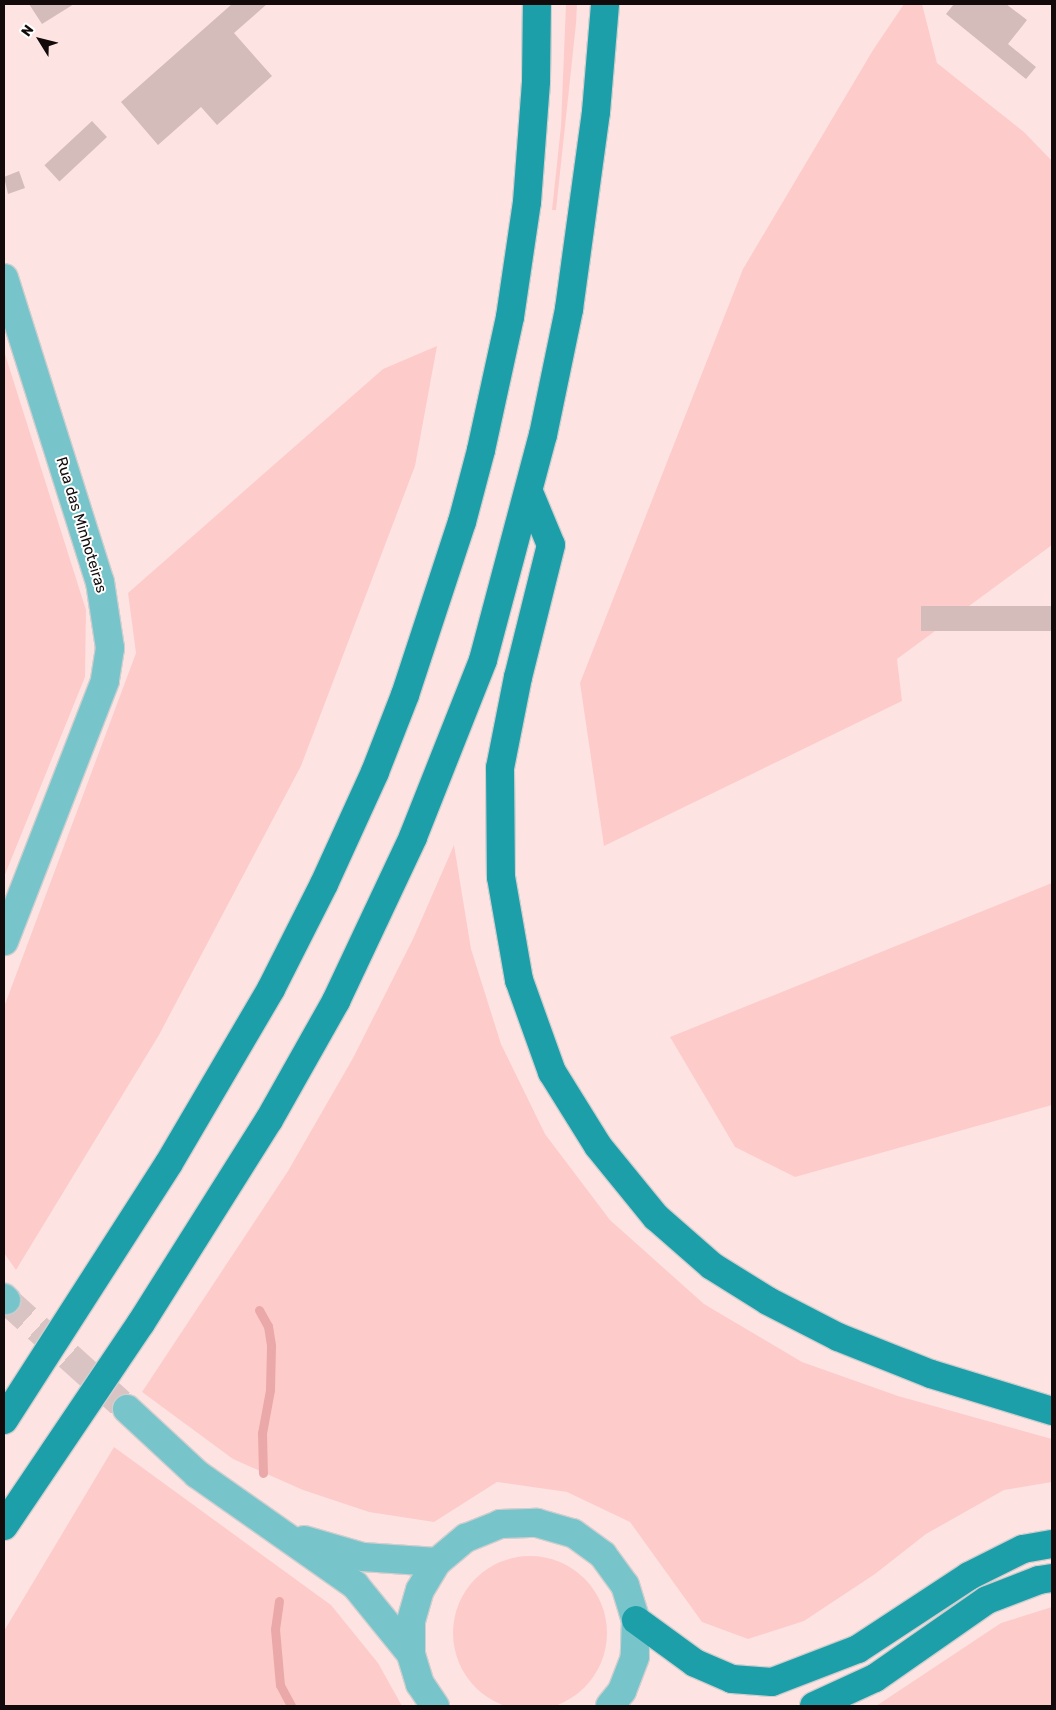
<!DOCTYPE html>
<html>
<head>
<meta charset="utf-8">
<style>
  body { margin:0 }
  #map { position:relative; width:1056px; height:1710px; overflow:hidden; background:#fde4e3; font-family:Rubik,sans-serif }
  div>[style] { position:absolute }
  .green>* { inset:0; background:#fdccca }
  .round { border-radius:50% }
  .stream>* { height:9px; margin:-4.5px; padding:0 4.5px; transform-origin:4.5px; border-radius:4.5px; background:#eaa9a8 }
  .building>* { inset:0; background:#d4bcbb; transform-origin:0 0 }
  .major-tunnel>* { height:28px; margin-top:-14px; transform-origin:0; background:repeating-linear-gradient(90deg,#dac3c3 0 28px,transparent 0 42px) }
  .roads { filter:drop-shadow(1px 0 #d0cece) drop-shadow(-1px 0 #d0cece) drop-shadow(0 1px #d0cece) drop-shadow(0 -1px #d0cece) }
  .major>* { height:28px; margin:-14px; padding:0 14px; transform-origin:14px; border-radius:14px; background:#77c5cb }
  .highway>* { height:28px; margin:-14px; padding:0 14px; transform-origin:14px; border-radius:14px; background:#1c9fa9 }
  span { translate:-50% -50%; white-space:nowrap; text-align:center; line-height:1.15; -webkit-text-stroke:4px #fff; paint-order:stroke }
  .street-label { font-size:15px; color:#130b0b }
  .frame { position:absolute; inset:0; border:5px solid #130b0b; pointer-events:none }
  .north { position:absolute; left:15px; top:15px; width:50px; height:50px; -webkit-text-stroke:4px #fff; paint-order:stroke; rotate:306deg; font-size:14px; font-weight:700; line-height:20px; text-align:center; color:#130b0b }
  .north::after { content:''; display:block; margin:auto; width:18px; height:22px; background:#130b0b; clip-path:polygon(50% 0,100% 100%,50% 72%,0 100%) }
</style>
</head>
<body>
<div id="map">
  <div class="green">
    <i style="clip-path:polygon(566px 4px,577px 4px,576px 24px,556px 210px,552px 210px,561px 126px)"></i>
    <i style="clip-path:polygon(904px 4px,922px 4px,937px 63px,1024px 132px,1052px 161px,1052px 545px,897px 659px,902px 701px,604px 846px,580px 683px,743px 269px,873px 50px)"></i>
    <i style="clip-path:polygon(437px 346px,415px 466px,301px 766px,159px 1035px,16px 1270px,4px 1253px,4px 1007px,136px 653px,128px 593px,383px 369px)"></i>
    <i style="clip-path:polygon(4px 351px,86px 610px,85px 677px,4px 877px)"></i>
    <i style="clip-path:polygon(454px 845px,471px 949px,501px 1044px,545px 1134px,610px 1220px,704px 1304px,802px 1362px,898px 1396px,1052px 1439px,1052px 1482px,1004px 1490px,926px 1534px,875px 1574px,804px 1621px,748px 1639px,702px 1622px,630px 1522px,567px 1492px,497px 1482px,434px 1522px,369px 1512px,303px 1490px,233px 1459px,142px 1392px,288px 1171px,353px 1058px,413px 939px)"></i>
    <i style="clip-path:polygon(1052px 883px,1052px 1105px,795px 1177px,735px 1147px,670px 1037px)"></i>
    <i style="clip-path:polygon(114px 1447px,331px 1605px,378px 1663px,402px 1706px,4px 1706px,4px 1631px)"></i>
    <i class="round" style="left:453px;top:1556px;width:154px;height:154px"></i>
    <i style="clip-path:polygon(1052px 1607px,1052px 1706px,876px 1706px,1001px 1623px)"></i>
  </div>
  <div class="stream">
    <i style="left:259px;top:1310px;width:18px;rotate:61deg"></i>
    <i style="left:268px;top:1326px;width:20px;rotate:81deg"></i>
    <i style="left:271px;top:1346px;width:44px;rotate:91.3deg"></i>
    <i style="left:270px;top:1390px;width:44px;rotate:100.5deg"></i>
    <i style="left:262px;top:1433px;width:40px;rotate:88.6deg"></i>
    <i style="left:279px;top:1601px;width:28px;rotate:98deg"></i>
    <i style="left:275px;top:1629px;width:56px;rotate:84.9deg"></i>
    <i style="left:280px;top:1685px;width:24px;rotate:62deg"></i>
  </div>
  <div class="building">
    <i style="clip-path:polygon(29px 4px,74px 4px,42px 24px)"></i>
    <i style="clip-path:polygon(232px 4px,267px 4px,234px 33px,272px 76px,217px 125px,201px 107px,158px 145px,121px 102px)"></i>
    <i style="clip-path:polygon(954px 4px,1006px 4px,1027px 20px,1008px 44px,1036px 67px,1026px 79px,946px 14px)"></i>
    <i style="left:92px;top:121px;width:22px;height:65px;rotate:47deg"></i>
    <i style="clip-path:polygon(19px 171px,25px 188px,8px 194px,4px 177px)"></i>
    <i style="left:1052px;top:606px;width:25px;height:131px;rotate:90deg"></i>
  </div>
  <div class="major-tunnel">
    <i style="left:6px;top:1300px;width:163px;rotate:42deg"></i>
  </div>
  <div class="roads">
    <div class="major">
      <i style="left:4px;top:278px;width:319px;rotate:72.5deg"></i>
      <i style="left:100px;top:582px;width:67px;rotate:81.4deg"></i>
      <i style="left:110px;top:648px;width:33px;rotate:99deg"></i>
      <i style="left:105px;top:681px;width:279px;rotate:111.2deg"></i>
      <i style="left:4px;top:1298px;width:3px;rotate:45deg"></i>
      <i style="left:127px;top:1409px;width:96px;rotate:42.9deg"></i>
      <i style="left:197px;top:1474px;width:193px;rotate:35.1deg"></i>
      <i style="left:355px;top:1585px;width:89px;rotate:50.9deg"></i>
      <i style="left:304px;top:1540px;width:61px;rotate:16.1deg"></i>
      <i style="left:363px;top:1557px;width:74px;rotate:3.9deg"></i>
      <i style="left:435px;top:1706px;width:27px;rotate:-124deg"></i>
      <i style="left:420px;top:1684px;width:31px;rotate:-107deg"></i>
      <i style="left:411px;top:1654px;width:33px;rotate:-90deg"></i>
      <i style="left:411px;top:1621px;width:32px;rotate:-74deg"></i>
      <i style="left:420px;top:1590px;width:33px;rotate:-59deg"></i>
      <i style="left:437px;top:1562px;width:38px;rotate:-40deg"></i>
      <i style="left:466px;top:1538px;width:37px;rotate:-22deg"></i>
      <i style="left:500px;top:1524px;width:37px;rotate:-2deg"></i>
      <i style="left:537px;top:1523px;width:37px;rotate:16deg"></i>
      <i style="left:573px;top:1533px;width:37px;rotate:36deg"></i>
      <i style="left:603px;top:1555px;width:37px;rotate:54deg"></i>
      <i style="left:625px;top:1585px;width:37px;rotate:73deg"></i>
      <i style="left:636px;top:1620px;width:37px;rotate:92deg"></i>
      <i style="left:635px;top:1657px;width:36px;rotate:111deg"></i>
      <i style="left:622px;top:1691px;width:19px;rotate:129deg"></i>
    </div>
    <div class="highway">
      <i style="left:529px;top:492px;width:57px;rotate:67.5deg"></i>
      <i style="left:551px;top:545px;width:136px;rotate:104deg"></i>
      <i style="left:518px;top:677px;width:93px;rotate:101.2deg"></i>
      <i style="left:500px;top:768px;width:109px;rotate:89.5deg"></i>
      <i style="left:501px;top:877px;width:105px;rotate:80.1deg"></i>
      <i style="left:519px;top:980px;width:98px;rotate:70.3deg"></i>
      <i style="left:552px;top:1072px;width:87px;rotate:58.1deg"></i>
      <i style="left:598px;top:1146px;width:92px;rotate:50.8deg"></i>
      <i style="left:656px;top:1217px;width:74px;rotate:41.2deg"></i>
      <i style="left:712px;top:1266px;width:66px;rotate:32deg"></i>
      <i style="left:768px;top:1301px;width:79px;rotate:27.2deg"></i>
      <i style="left:838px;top:1337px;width:100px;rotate:21.7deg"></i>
      <i style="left:931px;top:1374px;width:127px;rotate:17deg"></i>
      <i style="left:4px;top:1420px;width:305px;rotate:-57.3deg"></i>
      <i style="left:169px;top:1163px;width:202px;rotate:-59.6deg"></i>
      <i style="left:271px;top:989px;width:118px;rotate:-63.2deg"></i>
      <i style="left:324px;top:884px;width:123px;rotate:-65.5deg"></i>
      <i style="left:375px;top:772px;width:83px;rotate:-68.7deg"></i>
      <i style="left:405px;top:695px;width:182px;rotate:-71.8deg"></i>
      <i style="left:462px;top:522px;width:74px;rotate:-75.2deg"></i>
      <i style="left:481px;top:450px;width:136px;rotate:-77.7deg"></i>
      <i style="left:510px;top:317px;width:116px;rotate:-81.6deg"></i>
      <i style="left:527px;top:202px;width:121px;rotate:-85.7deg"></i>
      <i style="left:536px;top:81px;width:77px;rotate:-89.3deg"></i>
      <i style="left:4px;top:1526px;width:245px;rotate:-56deg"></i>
      <i style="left:141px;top:1323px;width:240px;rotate:-57.8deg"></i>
      <i style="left:269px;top:1120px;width:137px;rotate:-60.6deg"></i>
      <i style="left:336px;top:1001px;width:181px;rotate:-64.8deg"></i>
      <i style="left:413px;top:837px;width:190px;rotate:-68.4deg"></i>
      <i style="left:483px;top:660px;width:233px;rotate:-75.1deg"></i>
      <i style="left:543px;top:435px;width:129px;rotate:-78.3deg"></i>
      <i style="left:569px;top:309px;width:199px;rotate:-82.2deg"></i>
      <i style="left:596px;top:112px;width:108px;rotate:-85.2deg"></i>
      <i style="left:636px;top:1620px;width:73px;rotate:36.1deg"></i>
      <i style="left:695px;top:1663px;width:40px;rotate:23.4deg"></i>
      <i style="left:732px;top:1679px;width:40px;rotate:4.3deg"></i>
      <i style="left:772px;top:1682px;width:92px;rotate:-21deg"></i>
      <i style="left:858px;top:1649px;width:133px;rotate:-33.3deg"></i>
      <i style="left:969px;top:1576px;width:60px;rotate:-26.6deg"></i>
      <i style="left:1023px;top:1549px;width:29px;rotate:-10deg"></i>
      <i style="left:814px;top:1706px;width:67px;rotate:-24.7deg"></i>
      <i style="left:875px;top:1678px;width:136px;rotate:-34.9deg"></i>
      <i style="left:987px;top:1600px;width:56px;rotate:-21deg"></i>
      <i style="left:1039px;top:1580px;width:13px;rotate:-9deg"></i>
    </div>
  </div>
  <div class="street-label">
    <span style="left:81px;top:525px;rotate:73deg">Rua das Minhoteiras</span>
  </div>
  <div class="frame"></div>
  <div class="north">N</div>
</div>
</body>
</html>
